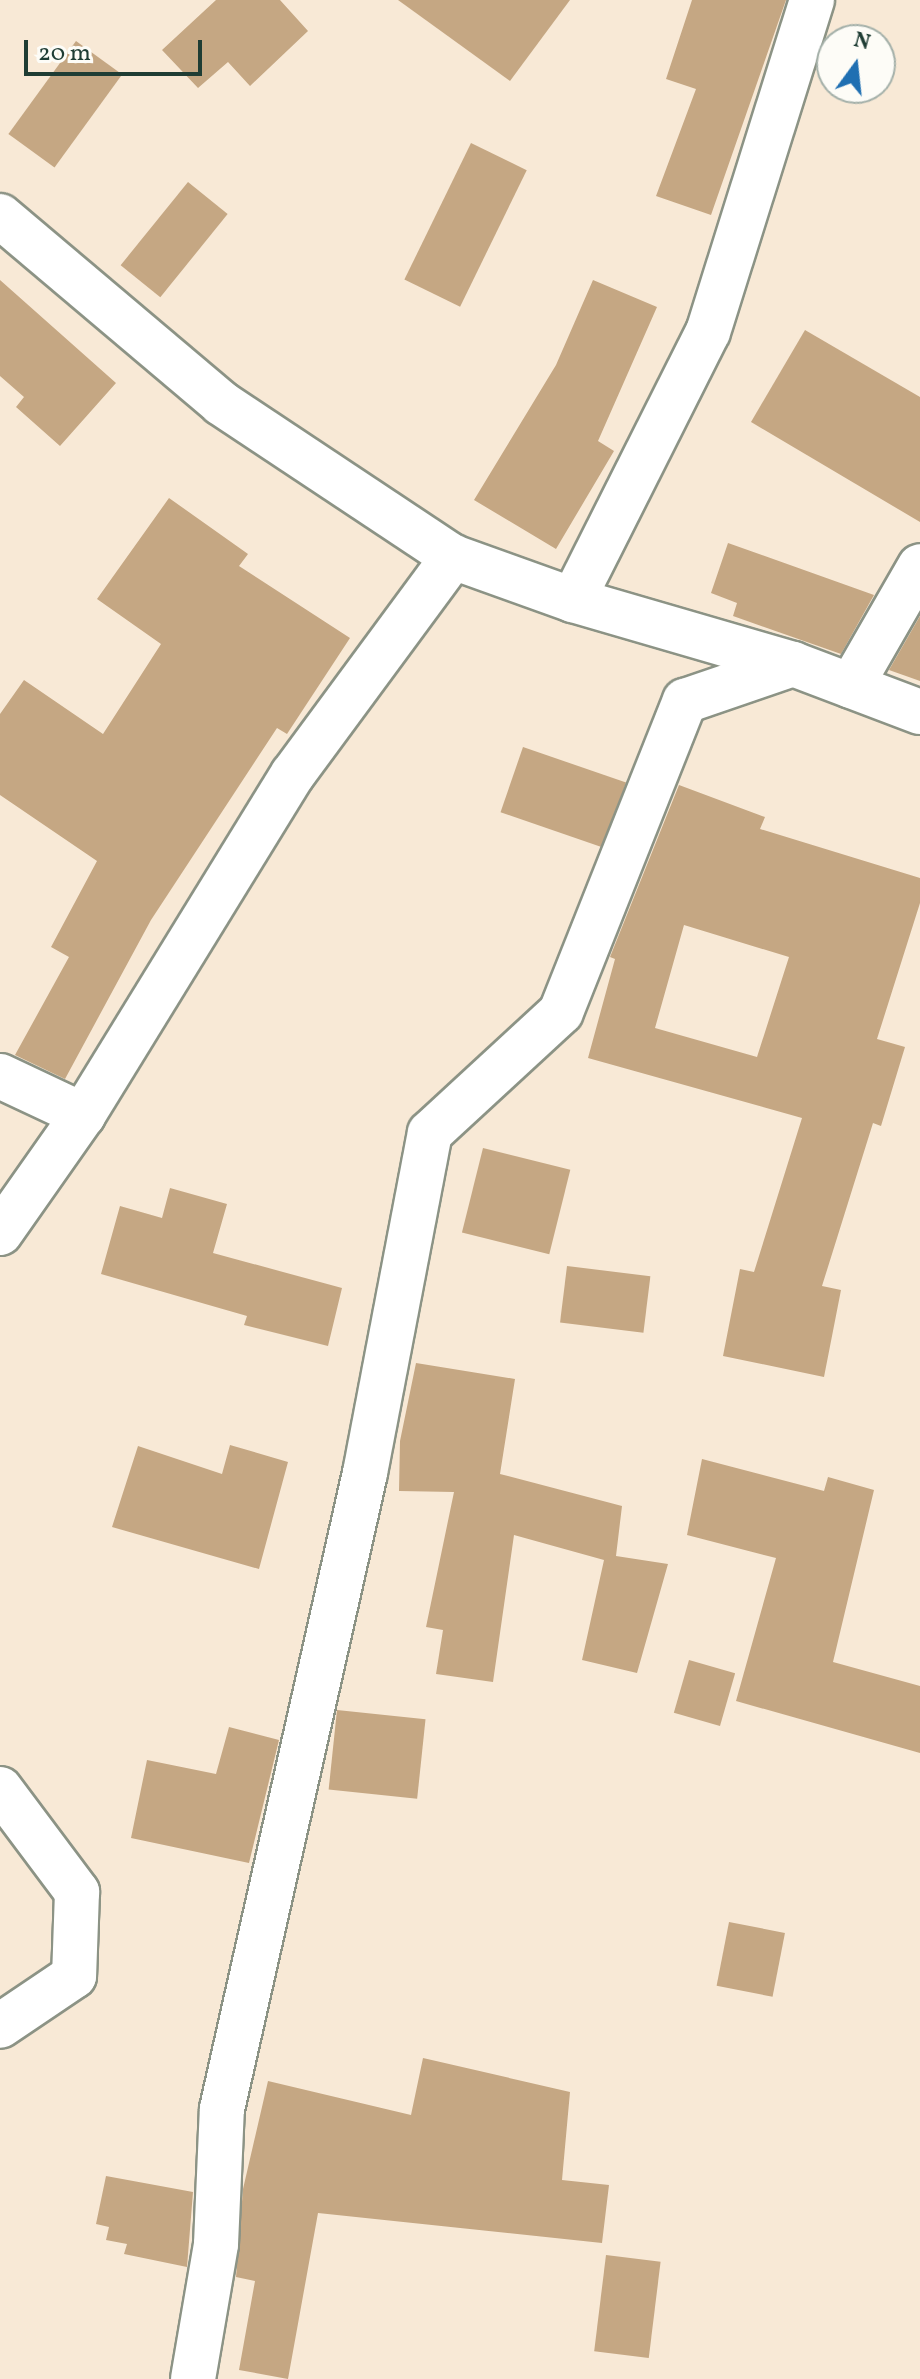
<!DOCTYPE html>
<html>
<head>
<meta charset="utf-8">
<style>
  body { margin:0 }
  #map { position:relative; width:920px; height:2379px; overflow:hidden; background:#f8e9d6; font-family:Vollkorn,serif }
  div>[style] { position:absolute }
  .building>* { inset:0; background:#c5a783; transform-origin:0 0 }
  .roads { filter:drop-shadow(2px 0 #8c9385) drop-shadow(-2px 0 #8c9385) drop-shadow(0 2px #8c9385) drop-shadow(0 -2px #8c9385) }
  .minor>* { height:44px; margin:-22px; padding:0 22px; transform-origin:22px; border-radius:22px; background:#fff }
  span { translate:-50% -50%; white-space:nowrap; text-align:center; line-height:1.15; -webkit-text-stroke:6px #fdfcf7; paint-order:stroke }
  .north { position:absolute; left:816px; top:24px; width:80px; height:80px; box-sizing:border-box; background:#fdfcf7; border:2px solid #a4b0a9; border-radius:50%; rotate:15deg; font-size:22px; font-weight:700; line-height:32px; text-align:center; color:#1f3d34 }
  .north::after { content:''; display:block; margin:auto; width:28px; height:36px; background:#1f6fb2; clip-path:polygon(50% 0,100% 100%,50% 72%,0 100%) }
  .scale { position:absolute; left:24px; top:40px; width:178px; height:36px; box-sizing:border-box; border:4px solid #1f3d34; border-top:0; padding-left:10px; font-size:24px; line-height:28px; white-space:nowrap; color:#1f3d34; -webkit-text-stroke:6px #fdfcf7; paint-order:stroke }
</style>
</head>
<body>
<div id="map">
  <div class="building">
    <i style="clip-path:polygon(216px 0,280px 0,308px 31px,250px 86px,228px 62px,198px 88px,162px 50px)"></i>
    <i style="clip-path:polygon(398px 0,570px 0,510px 81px)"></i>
    <i style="clip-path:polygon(692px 0,786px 0,711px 215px,656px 196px,696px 89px,666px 79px)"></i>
    <i style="left:76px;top:41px;width:57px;height:115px;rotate:36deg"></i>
    <i style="left:471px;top:143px;width:62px;height:152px;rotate:26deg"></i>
    <i style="left:188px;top:182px;width:51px;height:107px;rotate:39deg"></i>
    <i style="clip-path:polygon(0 280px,116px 383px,60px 446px,16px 407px,24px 397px,0 376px)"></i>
    <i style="clip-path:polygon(593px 280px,657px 307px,598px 441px,614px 451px,556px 549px,474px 500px,556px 365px)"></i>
    <i style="clip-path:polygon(805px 330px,920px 397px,920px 522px,751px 422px)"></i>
    <i style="clip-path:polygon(169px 498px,248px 554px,239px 566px,350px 638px,287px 734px,277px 728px,151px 920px,65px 1079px,15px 1055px,69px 957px,51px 947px,97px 861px,0 795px,0 714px,24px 680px,103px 734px,161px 644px,97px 599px)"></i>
    <i style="clip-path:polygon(728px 543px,874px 595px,841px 654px,733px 616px,737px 603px,711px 593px)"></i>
    <i style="clip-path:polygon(920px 616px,920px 681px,889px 670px)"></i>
    <i style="left:523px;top:747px;width:109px;height:69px;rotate:19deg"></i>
    <i style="clip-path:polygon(evenodd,679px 785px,765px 817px,760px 829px,920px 878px,920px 903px,877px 1039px,905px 1047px,881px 1126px,873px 1123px,822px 1286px,841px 1290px,824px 1377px,723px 1356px,740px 1269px,754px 1272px,802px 1118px,588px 1058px,615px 959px,610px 957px,679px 785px,684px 925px,789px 957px,757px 1057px,655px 1028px,684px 925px)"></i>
    <i style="left:483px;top:1148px;width:90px;height:87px;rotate:14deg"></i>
    <i style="clip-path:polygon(170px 1188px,227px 1204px,213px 1253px,342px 1288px,328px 1346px,244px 1325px,247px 1316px,101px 1274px,120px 1206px,162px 1218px)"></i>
    <i style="left:567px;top:1266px;width:84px;height:57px;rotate:7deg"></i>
    <i style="clip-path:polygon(416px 1363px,515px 1379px,500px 1474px,622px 1506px,616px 1556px,668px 1564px,637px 1673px,582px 1660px,604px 1560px,514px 1535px,493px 1682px,436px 1674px,443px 1630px,426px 1627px,454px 1492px,399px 1491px,400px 1441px)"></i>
    <i style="clip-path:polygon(230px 1445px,288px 1462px,259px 1569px,112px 1527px,138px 1446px,222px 1474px)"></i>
    <i style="clip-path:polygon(702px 1459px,824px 1491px,828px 1477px,874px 1490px,833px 1662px,920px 1686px,920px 1753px,736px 1701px,776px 1558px,687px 1535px)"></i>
    <i style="left:689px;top:1660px;width:48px;height:55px;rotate:16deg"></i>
    <i style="left:337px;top:1710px;width:89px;height:80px;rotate:6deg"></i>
    <i style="clip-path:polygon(229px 1727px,279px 1740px,249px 1863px,131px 1838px,147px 1760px,216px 1774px)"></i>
    <i style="left:729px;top:1922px;width:57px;height:65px;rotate:11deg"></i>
    <i style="clip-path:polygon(423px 2058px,570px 2092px,562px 2180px,609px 2185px,602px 2243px,318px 2213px,288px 2379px,239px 2370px,255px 2281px,236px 2277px,243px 2189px,268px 2081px,411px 2115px)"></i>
    <i style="clip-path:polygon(106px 2176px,193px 2192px,187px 2267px,124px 2254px,127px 2244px,106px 2240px,109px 2227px,96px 2224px)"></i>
    <i style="left:606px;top:2255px;width:55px;height:97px;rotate:7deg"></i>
  </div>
  <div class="roads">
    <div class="minor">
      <i style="left:0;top:216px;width:289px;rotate:40.2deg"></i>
      <i style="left:221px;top:403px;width:278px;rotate:33.6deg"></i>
      <i style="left:453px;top:557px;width:127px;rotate:19.7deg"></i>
      <i style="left:573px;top:600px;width:229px;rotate:16.2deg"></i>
      <i style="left:793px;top:664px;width:136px;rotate:20.7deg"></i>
      <i style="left:573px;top:600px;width:300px;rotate:-63.3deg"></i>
      <i style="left:708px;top:332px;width:348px;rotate:-72.6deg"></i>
      <i style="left:851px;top:686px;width:138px;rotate:-60.1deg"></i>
      <i style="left:0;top:1076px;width:92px;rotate:25.2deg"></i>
      <i style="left:0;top:1233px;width:144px;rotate:-54.9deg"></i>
      <i style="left:83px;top:1115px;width:400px;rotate:-58.4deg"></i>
      <i style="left:293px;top:774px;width:270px;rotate:-53.6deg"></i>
      <i style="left:0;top:1789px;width:129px;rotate:53.2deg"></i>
      <i style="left:77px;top:1892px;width:84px;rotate:92deg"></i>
      <i style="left:74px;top:1976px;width:89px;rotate:146deg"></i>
      <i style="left:193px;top:2379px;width:137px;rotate:-80.3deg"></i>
      <i style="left:216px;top:2244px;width:135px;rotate:-87.5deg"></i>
      <i style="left:222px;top:2109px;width:652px;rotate:-77.33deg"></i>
      <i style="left:365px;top:1473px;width:346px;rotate:-79.2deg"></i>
      <i style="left:430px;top:1133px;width:178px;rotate:-42.7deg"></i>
      <i style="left:561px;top:1012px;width:335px;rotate:-68.3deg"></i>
      <i style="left:685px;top:701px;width:114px;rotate:-18.9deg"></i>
    </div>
  </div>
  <div class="north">N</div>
  <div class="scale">20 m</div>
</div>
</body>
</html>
